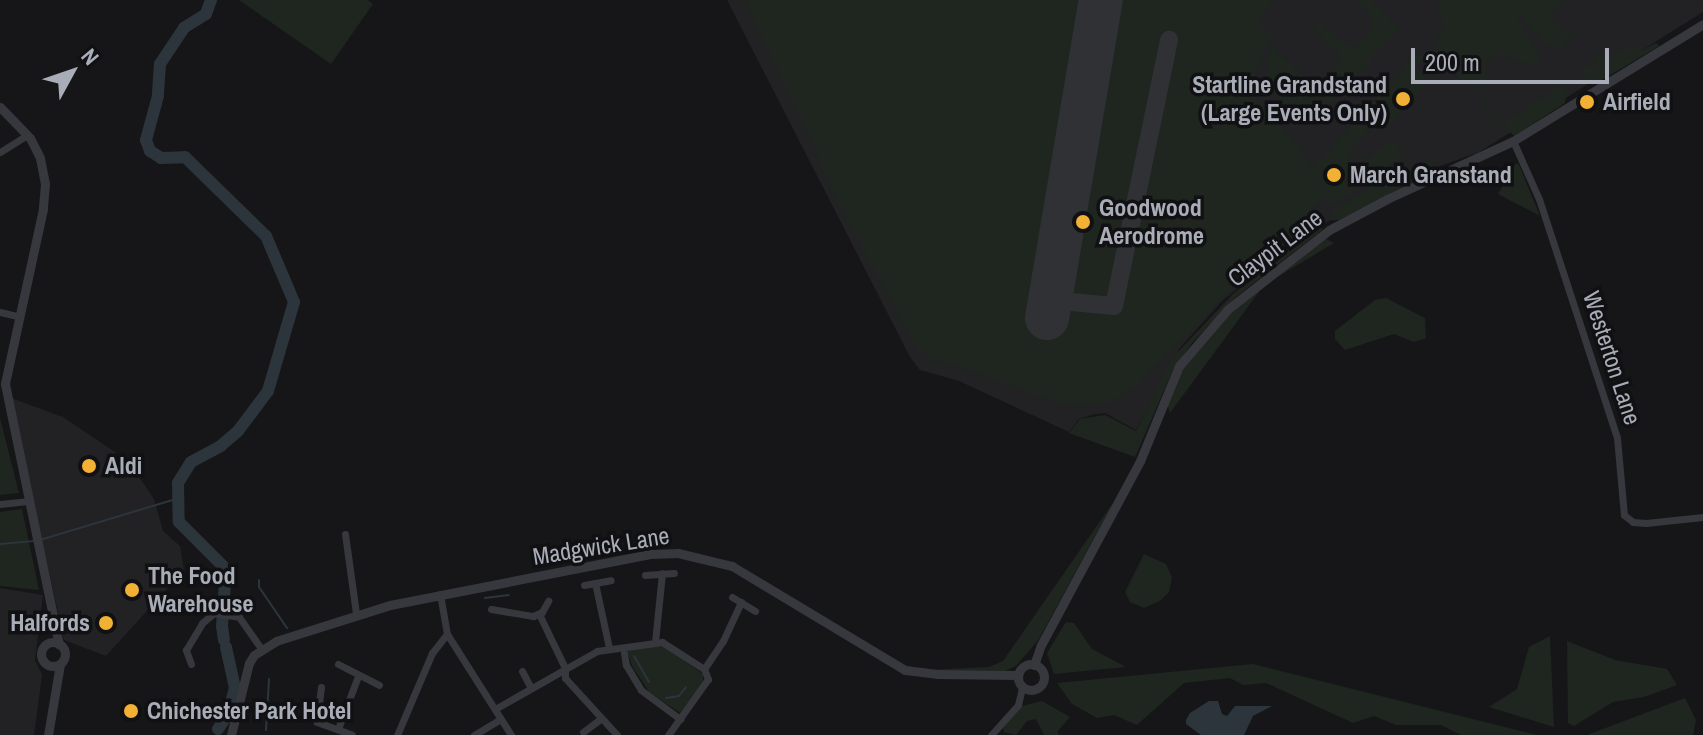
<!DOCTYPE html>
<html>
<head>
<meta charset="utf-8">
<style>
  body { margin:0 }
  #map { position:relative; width:1703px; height:735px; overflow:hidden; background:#161618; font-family:"Archivo Narrow",sans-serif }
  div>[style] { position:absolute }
  .built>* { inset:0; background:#222225 }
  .green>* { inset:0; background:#1e261f }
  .water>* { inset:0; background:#2c353c }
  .stream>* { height:2px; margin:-1px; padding:0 1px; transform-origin:1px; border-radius:1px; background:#2c353c }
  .river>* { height:12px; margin:-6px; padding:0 6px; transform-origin:6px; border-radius:6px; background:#2c353c }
  .taxiway>* { height:18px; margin:-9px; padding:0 9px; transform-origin:9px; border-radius:9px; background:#303135 }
  .runway>* { height:44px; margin:-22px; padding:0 22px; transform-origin:22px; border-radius:22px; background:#303135 }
  .minor>* { height:7px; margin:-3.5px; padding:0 3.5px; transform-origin:3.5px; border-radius:3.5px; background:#37383d }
  .tertiary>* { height:9px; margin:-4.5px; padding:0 4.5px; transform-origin:4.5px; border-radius:4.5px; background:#37383d }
  .tertiary>.ring { margin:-4.5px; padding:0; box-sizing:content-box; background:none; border:9px solid #37383d; border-radius:50% }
  .dots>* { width:22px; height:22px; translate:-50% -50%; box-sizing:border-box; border:4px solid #111113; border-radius:50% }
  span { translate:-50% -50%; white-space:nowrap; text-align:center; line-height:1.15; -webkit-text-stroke:7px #111113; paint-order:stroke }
  .poi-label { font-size:24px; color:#a8adb8; font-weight:700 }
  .right { translate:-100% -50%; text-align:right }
  .left { translate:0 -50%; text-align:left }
  .street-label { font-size:24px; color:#a8adb8 }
  .north { position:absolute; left:32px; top:32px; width:80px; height:80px; -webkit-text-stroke:6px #111113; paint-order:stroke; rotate:50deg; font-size:22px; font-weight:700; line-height:32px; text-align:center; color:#a8adb8 }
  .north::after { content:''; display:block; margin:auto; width:28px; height:36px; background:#a8adb8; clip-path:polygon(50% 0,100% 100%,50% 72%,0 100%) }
  .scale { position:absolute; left:1411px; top:48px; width:198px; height:36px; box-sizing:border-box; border:4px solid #a8adb8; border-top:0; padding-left:10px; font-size:24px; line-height:28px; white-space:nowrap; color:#a8adb8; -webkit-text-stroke:6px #111113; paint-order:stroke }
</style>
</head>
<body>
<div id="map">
  <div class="built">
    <i style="clip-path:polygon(727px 0,1703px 0,1703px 12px,1479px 152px,1432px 169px,1299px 236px,1221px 302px,1179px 349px,1136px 430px,1105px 413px,1095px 414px,1079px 419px,1069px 432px,959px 381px,920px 370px,910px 357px)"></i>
    <i style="clip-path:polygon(11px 398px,63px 417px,128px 461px,154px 499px,163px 531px,180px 546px,184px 570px,106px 656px,64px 640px)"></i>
    <i style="clip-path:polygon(0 588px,43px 595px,35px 660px,42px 675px,34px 735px,0 735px)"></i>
  </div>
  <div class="green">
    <i style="clip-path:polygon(239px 0,368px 0,373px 4px,331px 64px)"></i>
    <i style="clip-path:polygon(744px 0,1274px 0,1257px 20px,1273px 35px,1255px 70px,1259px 90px,1253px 96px,1304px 151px,1303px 157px,1313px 168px,1416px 55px,1426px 53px,1435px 63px,1426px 56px,1423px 59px,1416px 68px,1430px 81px,1387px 126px,1377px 120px,1347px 155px,1359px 166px,1391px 139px,1402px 152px,1401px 160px,1333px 205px,1323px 198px,1302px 218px,1293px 236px,1230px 290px,1134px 389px,1106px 404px,1066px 406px,961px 367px,929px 360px,916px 348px,830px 187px,812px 141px)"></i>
    <i style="clip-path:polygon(1354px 0,1370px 0,1399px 29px,1317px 119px,1311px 116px,1303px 125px,1296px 117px,1300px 113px,1289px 102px,1284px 105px,1265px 84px,1268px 55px,1272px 47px,1312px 85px,1316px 81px,1321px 84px,1341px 63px,1337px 58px,1339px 54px,1314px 31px,1321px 23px,1347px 47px,1350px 44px,1355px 47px,1374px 27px,1370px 22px,1373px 18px)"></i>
    <i style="clip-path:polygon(1435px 0,1565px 0,1551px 16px,1566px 35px,1585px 25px,1559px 50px,1539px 38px,1519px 14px,1517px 16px,1540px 56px,1539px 63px,1532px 65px,1499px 54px,1488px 62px,1484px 73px,1489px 83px,1480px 87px,1463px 82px,1439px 58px,1435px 40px,1445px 25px,1436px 14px,1441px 7px)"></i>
    <i style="clip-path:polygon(1656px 43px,1659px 46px,1597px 83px,1591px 83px,1578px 73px,1588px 64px,1592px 68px,1597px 64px,1593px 60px,1597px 54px,1604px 58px,1632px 46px,1640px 51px)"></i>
    <i style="clip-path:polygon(1562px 84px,1566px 92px,1565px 103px,1514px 136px,1481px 104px,1483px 100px,1505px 123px)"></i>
    <i style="clip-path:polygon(1426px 160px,1434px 165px,1435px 174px,1339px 220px,1330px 220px,1332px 212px,1405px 165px,1413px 170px)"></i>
    <i style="clip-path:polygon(1516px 163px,1519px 165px,1540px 216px,1498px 194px)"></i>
    <i style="clip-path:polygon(1322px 225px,1322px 230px,1236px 297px,1192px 343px,1173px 370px,1135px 457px,1069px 433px,1080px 419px,1105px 415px,1136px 431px,1173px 357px,1233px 294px,1300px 238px)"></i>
    <i style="clip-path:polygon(1324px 238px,1334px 243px,1264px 285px,1170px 413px,1167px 404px,1185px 363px,1230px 312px)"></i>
    <i style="clip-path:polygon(1386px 298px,1425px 318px,1426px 338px,1414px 342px,1394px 334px,1345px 350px,1335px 339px,1335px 331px,1375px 300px)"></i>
    <i style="clip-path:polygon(0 418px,19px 493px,0 495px)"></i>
    <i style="clip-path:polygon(1114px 501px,1039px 639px,1016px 666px,1005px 671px,926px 670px,989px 667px,1003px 661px)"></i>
    <i style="clip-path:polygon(22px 509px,39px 590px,0 586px,0 512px)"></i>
    <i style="clip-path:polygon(1144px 554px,1166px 564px,1172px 578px,1169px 592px,1160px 601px,1144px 608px,1130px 602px,1125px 592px)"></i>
    <i style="clip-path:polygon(1066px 622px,1074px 623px,1092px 649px,1126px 667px,1054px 674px,1047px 653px)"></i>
    <i style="clip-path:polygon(1550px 636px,1554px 727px,1489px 707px,1517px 689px,1529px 647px)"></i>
    <i style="clip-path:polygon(1567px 641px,1615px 660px,1667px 669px,1677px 685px,1644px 697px,1613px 702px,1574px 726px,1568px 723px)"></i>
    <i style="clip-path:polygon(655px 645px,665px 647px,703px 674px,703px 683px,680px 713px,649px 692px,632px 666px,627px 650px)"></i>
    <i style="clip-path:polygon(1253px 664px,1537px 735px,1461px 735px,1441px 725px,1396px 725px,1374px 716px,1353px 723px,1266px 683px,1243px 685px,1230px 678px,1184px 683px,1137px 725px,1114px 715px,1097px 718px,1072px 704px,1057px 683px)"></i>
    <i style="clip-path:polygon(1685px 698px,1696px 720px,1693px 735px,1587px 735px)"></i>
    <i style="clip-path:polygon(1042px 701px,1070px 717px,1057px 732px,1059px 735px,1044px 735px,1036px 719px,1027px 721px,1016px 735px,1004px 732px,1003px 727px,1022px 706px)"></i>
  </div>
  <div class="water">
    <i style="clip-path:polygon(1209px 701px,1218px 701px,1222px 714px,1227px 716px,1235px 706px,1272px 706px,1253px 716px,1244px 735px,1201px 735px,1186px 724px,1186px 720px,1190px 713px)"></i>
  </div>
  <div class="stream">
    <i style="left:40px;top:540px;width:142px;rotate:-16.8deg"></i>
    <i style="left:0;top:544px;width:33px;rotate:-5deg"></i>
    <i style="left:259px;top:580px;width:7px;rotate:90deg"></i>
    <i style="left:259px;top:587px;width:50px;rotate:55.7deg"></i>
    <i style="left:485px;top:598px;width:24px;rotate:-7deg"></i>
    <i style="left:634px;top:656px;width:30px;rotate:60deg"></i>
    <i style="left:666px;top:698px;width:13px;rotate:-9deg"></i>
    <i style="left:679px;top:696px;width:11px;rotate:-52deg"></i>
    <i style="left:266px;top:730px;width:51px;rotate:-86.6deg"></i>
  </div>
  <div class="river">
    <i style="left:211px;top:0;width:15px;rotate:110deg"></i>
    <i style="left:206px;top:14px;width:26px;rotate:148deg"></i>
    <i style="left:184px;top:28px;width:43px;rotate:123.7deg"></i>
    <i style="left:160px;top:64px;width:32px;rotate:94deg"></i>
    <i style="left:158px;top:96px;width:46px;rotate:105.3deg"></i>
    <i style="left:146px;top:140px;width:12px;rotate:70deg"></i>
    <i style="left:150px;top:151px;width:13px;rotate:32deg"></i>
    <i style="left:161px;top:158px;width:24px;rotate:-2deg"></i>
    <i style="left:185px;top:157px;width:113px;rotate:44.3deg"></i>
    <i style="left:266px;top:236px;width:72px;rotate:67deg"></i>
    <i style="left:294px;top:302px;width:93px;rotate:106.3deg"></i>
    <i style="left:268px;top:391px;width:50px;rotate:126.9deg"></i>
    <i style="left:238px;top:431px;width:23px;rotate:139deg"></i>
    <i style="left:221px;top:446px;width:34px;rotate:152deg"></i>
    <i style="left:191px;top:462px;width:25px;rotate:122deg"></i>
    <i style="left:178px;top:483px;width:39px;rotate:89deg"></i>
    <i style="left:179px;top:522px;width:66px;rotate:45deg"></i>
    <i style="left:226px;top:569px;width:57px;rotate:94deg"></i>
    <i style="left:222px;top:626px;width:14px;rotate:82deg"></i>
    <i style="left:218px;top:729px;width:18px;rotate:-56deg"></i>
    <i style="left:228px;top:714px;width:27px;rotate:-75deg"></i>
    <i style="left:235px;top:688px;width:42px;rotate:-102.4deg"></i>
  </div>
  <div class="taxiway">
    <i style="left:1050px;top:300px;width:64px;rotate:5.4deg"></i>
    <i style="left:1114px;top:306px;width:272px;rotate:-78.3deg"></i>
  </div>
  <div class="runway">
    <i style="left:1047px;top:318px;width:323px;rotate:-80.4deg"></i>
  </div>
  <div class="minor">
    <i style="left:1513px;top:141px;width:64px;rotate:65.9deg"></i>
    <i style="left:1539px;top:199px;width:251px;rotate:71.9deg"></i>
    <i style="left:1617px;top:438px;width:77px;rotate:84.8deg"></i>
    <i style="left:1624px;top:515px;width:11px;rotate:38deg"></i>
    <i style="left:1633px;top:522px;width:13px;rotate:4deg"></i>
    <i style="left:1646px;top:523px;width:57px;rotate:-6deg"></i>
    <i style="left:0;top:152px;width:32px;rotate:-32deg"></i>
    <i style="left:0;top:312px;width:18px;rotate:13deg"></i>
    <i style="left:0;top:504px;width:30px;rotate:-6deg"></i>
    <i style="left:345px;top:534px;width:80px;rotate:82.1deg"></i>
    <i style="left:645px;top:575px;width:29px;rotate:-4deg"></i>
    <i style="left:595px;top:583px;width:66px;rotate:77.8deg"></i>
    <i style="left:584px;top:585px;width:27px;rotate:-10deg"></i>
    <i style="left:440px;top:594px;width:41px;rotate:80.1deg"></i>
    <i style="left:447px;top:634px;width:120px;rotate:57.6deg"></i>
    <i style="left:732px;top:597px;width:27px;rotate:31deg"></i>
    <i style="left:491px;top:609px;width:43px;rotate:9.5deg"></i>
    <i style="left:533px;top:616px;width:10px;rotate:-24deg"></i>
    <i style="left:542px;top:612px;width:13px;rotate:-61deg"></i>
    <i style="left:539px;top:614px;width:60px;rotate:64.3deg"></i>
    <i style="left:565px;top:668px;width:10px;rotate:90deg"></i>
    <i style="left:565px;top:678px;width:77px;rotate:47.6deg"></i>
    <i style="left:655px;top:642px;width:69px;rotate:-84.2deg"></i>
    <i style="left:624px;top:653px;width:12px;rotate:81deg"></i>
    <i style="left:626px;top:665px;width:29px;rotate:59deg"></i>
    <i style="left:641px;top:690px;width:49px;rotate:36.6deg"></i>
    <i style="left:191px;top:664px;width:15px;rotate:-110deg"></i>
    <i style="left:186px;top:650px;width:31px;rotate:-59deg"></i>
    <i style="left:202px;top:623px;width:16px;rotate:-40deg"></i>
    <i style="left:214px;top:613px;width:25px;rotate:9deg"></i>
    <i style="left:239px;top:617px;width:39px;rotate:55deg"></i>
    <i style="left:338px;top:664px;width:46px;rotate:27.1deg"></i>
    <i style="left:704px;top:669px;width:34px;rotate:-56deg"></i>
    <i style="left:723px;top:641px;width:43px;rotate:-65.2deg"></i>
    <i style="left:522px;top:671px;width:19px;rotate:62deg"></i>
    <i style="left:321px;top:687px;width:35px;rotate:97deg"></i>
    <i style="left:317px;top:722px;width:37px;rotate:20deg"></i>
    <i style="left:495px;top:709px;width:117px;rotate:-29.6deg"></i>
    <i style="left:597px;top:651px;width:66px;rotate:-7.9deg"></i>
    <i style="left:662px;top:642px;width:50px;rotate:32.7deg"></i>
    <i style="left:704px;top:669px;width:11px;rotate:68deg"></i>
    <i style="left:708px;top:679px;width:69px;rotate:125.5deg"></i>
    <i style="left:338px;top:729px;width:57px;rotate:-69.3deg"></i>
    <i style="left:583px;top:732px;width:21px;rotate:-37deg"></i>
    <i style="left:397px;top:735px;width:89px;rotate:-66.9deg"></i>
    <i style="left:432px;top:653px;width:24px;rotate:-52deg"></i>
    <i style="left:474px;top:735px;width:31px;rotate:-31deg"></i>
    <i style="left:991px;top:735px;width:40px;rotate:-48deg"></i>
    <i style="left:1018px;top:705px;width:18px;rotate:-77deg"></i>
  </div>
  <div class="tertiary">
    <i style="left:0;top:107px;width:43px;rotate:45.9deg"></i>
    <i style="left:30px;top:138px;width:22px;rotate:63deg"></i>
    <i style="left:40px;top:158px;width:26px;rotate:79deg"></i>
    <i style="left:45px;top:184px;width:25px;rotate:95deg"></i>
    <i style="left:43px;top:209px;width:179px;rotate:102.3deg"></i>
    <i style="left:5px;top:384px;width:266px;rotate:78.3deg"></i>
    <i class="ring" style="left:41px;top:642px;width:15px;height:15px"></i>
    <i class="ring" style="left:1018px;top:664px;width:17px;height:17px"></i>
    <i style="left:1034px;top:665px;width:21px;rotate:-71deg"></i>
    <i style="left:1041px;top:645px;width:209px;rotate:-61.7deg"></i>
    <i style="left:1140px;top:461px;width:103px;rotate:-67.7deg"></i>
    <i style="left:1179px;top:366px;width:75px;rotate:-49.3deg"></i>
    <i style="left:1228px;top:309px;width:128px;rotate:-38deg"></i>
    <i style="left:1329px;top:230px;width:66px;rotate:-28.1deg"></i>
    <i style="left:1387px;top:199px;width:139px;rotate:-24.7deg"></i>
    <i style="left:1513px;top:141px;width:223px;rotate:-31.6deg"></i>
    <i style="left:48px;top:735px;width:72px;rotate:-80.4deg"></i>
    <i style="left:231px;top:735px;width:74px;rotate:-76deg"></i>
    <i style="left:249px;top:663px;width:9px;rotate:-58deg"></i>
    <i style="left:254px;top:655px;width:26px;rotate:-32deg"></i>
    <i style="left:276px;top:641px;width:120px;rotate:-17.5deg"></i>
    <i style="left:390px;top:605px;width:265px;rotate:-11.1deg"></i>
    <i style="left:650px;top:554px;width:28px;rotate:-2deg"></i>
    <i style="left:678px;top:553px;width:56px;rotate:13.5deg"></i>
    <i style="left:732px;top:566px;width:202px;rotate:31deg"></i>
    <i style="left:905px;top:670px;width:32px;rotate:7deg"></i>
    <i style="left:937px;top:674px;width:81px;rotate:0.7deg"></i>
  </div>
  <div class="dots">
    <i style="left:1403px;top:99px;background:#f2b134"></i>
    <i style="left:1587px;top:102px;background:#f2b134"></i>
    <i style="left:1334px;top:175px;background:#f2b134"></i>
    <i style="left:1083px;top:222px;background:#f2b134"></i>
    <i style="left:89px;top:466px;background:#f2b134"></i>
    <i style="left:132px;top:590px;background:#f2b134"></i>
    <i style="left:106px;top:623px;background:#f2b134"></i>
    <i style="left:131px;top:711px;background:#f2b134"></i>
  </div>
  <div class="poi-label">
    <span class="right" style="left:1387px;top:99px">Startline Grandstand<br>(Large Events Only)</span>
    <span class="left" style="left:1603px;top:102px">Airfield</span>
    <span class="left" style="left:1350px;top:175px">March Granstand</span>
    <span class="left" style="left:1099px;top:222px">Goodwood<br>Aerodrome</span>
    <span class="left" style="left:105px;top:466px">Aldi</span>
    <span class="left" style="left:148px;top:590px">The Food<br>Warehouse</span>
    <span class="right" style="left:90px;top:623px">Halfords</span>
    <span class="left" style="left:147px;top:711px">Chichester Park Hotel</span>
  </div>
  <div class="street-label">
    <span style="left:1275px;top:248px;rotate:-37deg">Claypit Lane</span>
    <span style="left:1612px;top:358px;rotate:72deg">Westerton Lane</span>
    <span style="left:601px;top:546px;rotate:-9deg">Madgwick Lane</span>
  </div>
  <div class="north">N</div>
  <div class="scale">200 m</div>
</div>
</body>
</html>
